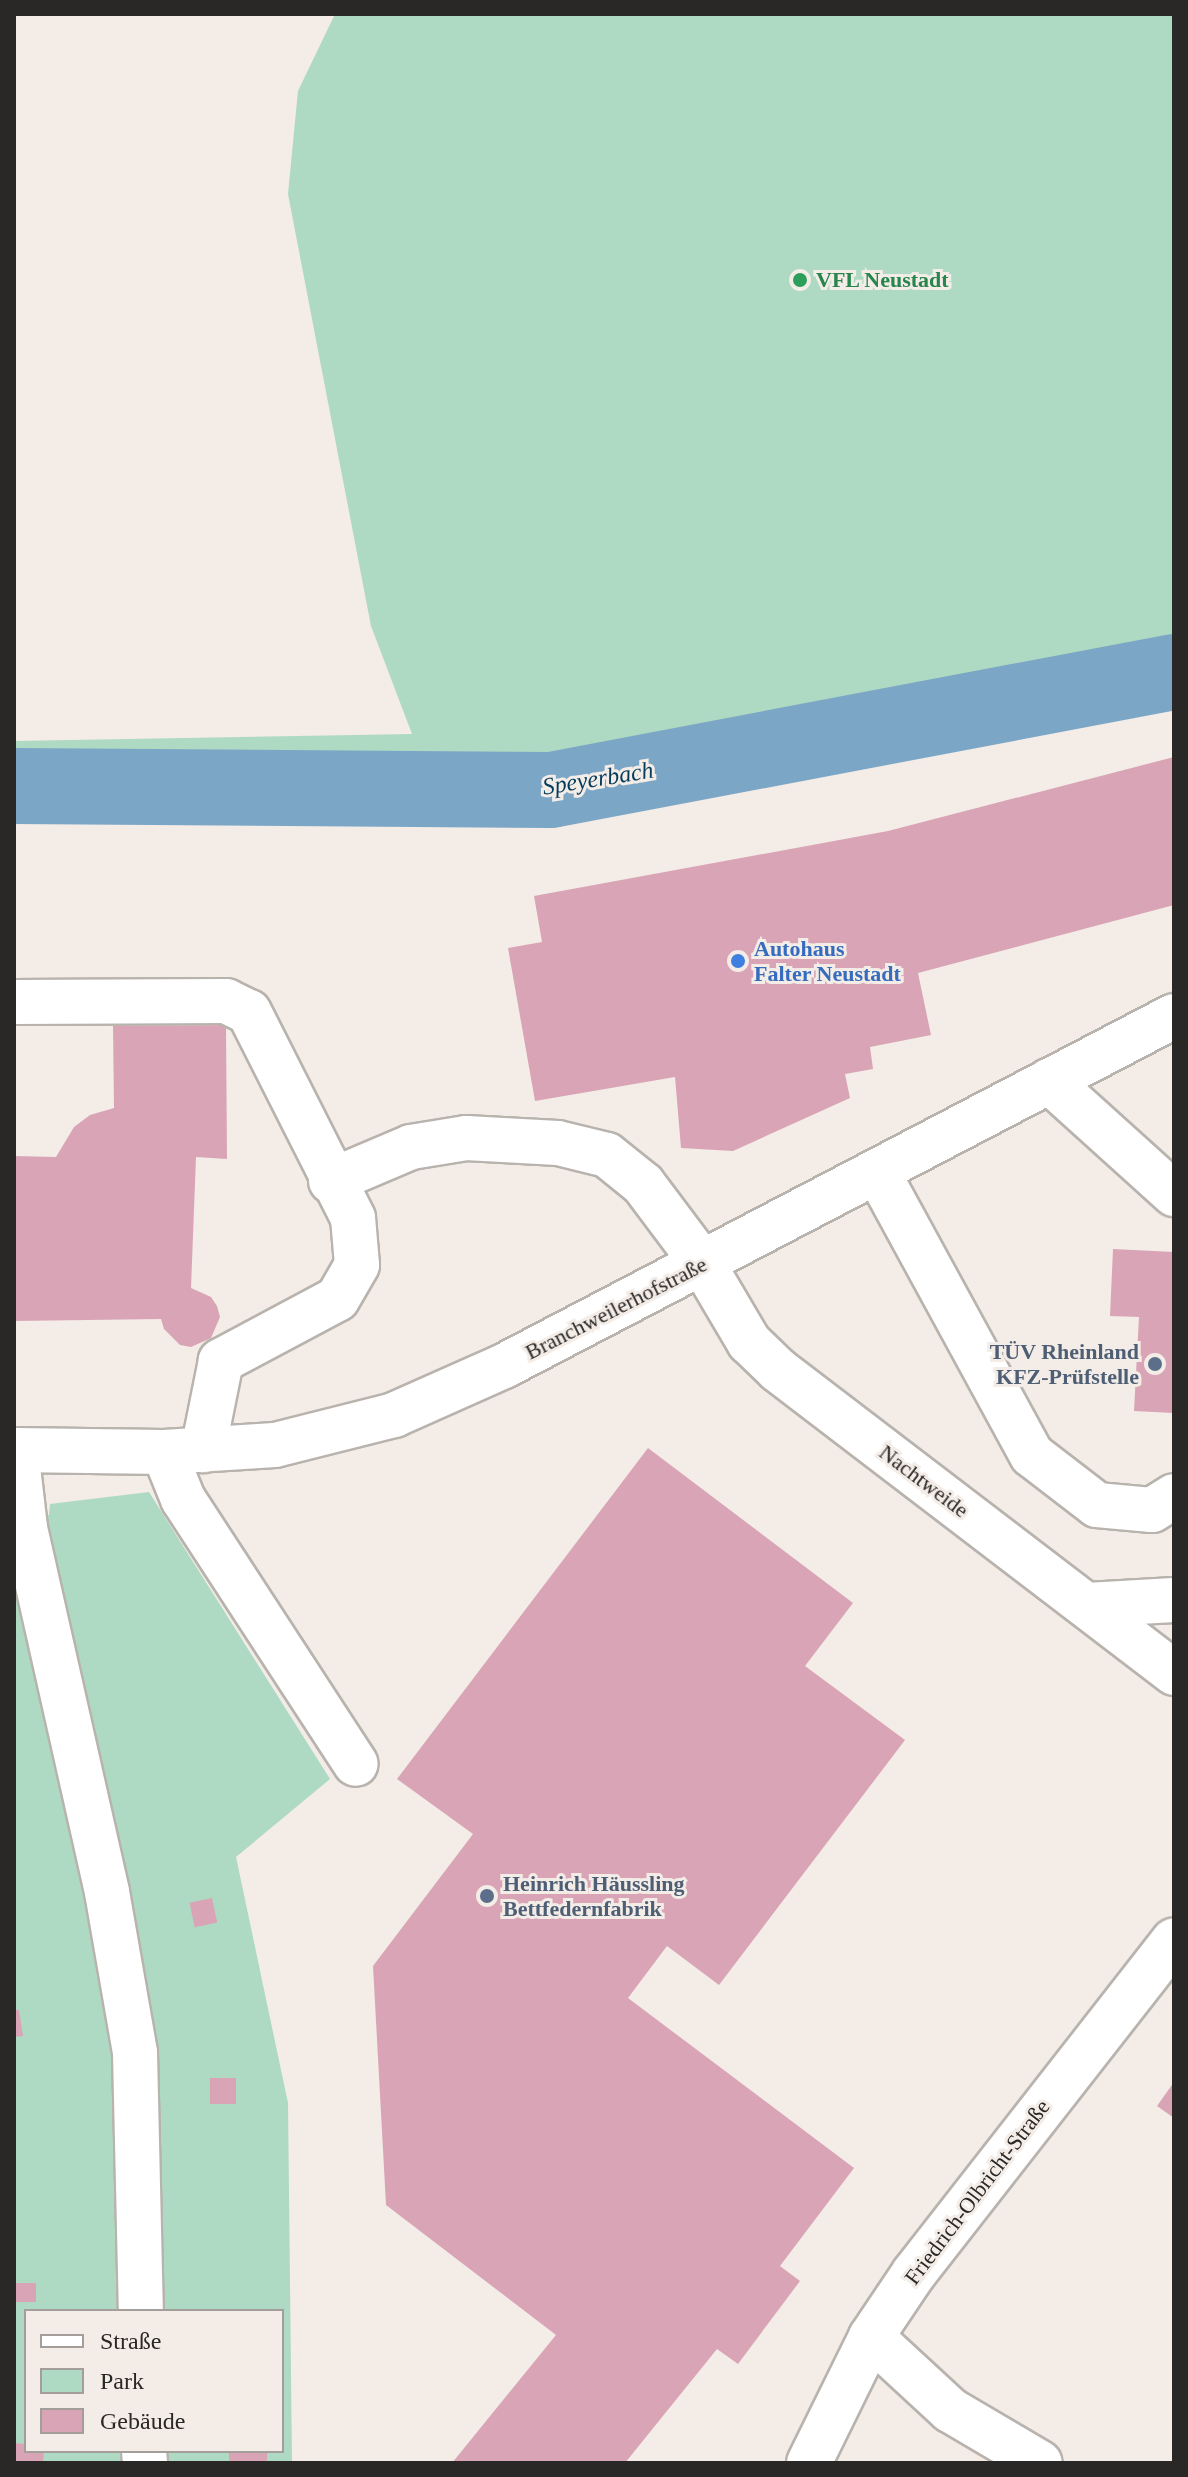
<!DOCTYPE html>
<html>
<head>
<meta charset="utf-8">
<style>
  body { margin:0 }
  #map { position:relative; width:1188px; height:2477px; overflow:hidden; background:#f3ece7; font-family:Georgia,serif }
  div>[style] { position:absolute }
  .green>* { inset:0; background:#aed9c2 }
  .river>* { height:76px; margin:-38px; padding:0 38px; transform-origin:38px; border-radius:38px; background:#7ca6c6 }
  .building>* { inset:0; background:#d9a5b6; transform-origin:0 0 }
  .roads { filter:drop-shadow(2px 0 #b9b3ae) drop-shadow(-2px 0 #b9b3ae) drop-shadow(0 2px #b9b3ae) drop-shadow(0 -2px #b9b3ae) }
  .minor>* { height:44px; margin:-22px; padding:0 22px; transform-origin:22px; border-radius:22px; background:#fff }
  .dots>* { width:22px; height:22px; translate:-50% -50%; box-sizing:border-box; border:4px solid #f3ece7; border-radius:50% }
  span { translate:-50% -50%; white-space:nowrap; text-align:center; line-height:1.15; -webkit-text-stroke:6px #f3ece7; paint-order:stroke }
  .leisure-label { font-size:22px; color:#27864d; font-weight:700 }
  .left { translate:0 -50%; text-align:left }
  .shop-label { font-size:22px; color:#366cbe; font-weight:700 }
  .street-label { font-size:22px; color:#2a2826 }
  .service-label { font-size:22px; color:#4e5e75; font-weight:700 }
  .right { translate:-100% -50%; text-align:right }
  .water-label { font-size:24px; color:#043c5c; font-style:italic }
  .frame { position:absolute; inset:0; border:16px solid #2a2826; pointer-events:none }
  .legend { position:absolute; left:24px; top:2309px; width:260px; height:144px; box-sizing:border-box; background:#f3ece7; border:2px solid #a39e9a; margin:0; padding:10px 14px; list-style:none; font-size:24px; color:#2a2826 }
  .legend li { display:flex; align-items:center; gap:16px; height:40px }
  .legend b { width:40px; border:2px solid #a39e9a }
</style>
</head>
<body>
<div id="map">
  <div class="green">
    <i style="clip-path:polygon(335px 14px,1174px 14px,1174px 699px,536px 809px,14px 816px,14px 741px,412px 734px,371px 626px,288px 194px,298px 91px)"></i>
    <i style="clip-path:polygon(evenodd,149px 1492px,330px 1779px,236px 1857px,288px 2103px,292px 2463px,14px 2463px,14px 1516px,49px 1515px,50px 1504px,149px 1492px,26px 2311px,282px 2311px,282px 2451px,26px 2451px,26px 2311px)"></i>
  </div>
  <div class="river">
    <i style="left:14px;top:786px;width:537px;rotate:0.43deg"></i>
    <i style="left:551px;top:790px;width:634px;rotate:-10.73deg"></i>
  </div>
  <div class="building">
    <i style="clip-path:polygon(1174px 757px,1174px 905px,918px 973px,931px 1035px,870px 1047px,873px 1069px,845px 1074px,850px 1098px,733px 1151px,681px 1148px,675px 1077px,535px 1101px,508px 948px,542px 942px,534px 896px,888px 831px)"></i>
    <i style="clip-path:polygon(226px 1025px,227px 1159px,196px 1157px,191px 1288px,211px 1297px,217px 1306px,220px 1317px,211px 1338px,191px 1347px,180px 1345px,164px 1329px,161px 1319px,14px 1321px,14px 1156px,56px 1157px,74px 1127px,90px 1115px,114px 1108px,113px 1026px)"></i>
    <i style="clip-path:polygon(1113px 1249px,1174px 1252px,1174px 1413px,1134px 1411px,1139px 1317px,1110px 1316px)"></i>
    <i style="clip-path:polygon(648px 1448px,853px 1603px,805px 1666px,905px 1740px,719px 1985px,667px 1946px,628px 1998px,854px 2168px,780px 2266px,800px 2281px,738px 2364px,717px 2349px,625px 2463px,452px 2463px,556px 2335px,386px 2205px,373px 1966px,473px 1834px,397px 1779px)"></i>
    <i style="left:212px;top:1898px;width:25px;height:23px;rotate:78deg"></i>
    <i style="clip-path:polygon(14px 2010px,19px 2010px,23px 2036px,14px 2037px)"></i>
    <i style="left:210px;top:2078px;width:26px;height:26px"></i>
    <i style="clip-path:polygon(1174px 2082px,1174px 2118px,1157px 2106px)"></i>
    <i style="left:14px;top:2283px;width:22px;height:19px"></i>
    <i style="clip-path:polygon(14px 2443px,26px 2444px,26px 2451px,44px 2451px,43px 2463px,14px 2463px)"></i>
    <i style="left:229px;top:2451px;width:38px;height:12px"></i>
  </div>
  <div class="roads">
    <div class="minor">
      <i style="left:14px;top:1002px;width:212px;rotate:-0.3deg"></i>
      <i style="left:226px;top:1001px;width:25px;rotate:26deg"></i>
      <i style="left:249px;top:1012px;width:231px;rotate:63.2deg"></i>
      <i style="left:353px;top:1218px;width:47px;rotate:85.1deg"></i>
      <i style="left:357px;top:1265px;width:39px;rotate:120deg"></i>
      <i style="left:337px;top:1299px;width:132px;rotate:151.9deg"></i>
      <i style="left:221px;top:1361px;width:91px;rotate:101.4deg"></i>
      <i style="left:1049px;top:1081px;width:169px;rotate:42.1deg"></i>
      <i style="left:878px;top:1173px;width:321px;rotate:61.4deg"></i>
      <i style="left:1032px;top:1455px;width:82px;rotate:37.6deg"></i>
      <i style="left:1097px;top:1505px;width:55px;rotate:5.2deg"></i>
      <i style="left:1152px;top:1510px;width:26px;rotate:-32deg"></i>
      <i style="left:331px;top:1181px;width:87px;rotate:-23deg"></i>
      <i style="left:411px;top:1147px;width:56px;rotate:-9.3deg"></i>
      <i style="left:466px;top:1138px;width:92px;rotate:3.1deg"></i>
      <i style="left:558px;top:1143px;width:50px;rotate:13.8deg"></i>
      <i style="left:607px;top:1155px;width:46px;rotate:38.9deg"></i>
      <i style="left:643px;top:1184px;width:100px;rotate:53.1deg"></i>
      <i style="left:703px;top:1264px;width:91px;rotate:59.5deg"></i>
      <i style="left:749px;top:1342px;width:40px;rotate:44deg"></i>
      <i style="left:778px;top:1370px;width:499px;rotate:37.4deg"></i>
      <i style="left:14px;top:1450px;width:150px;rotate:0.8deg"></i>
      <i style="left:164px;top:1452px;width:111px;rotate:-3.6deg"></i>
      <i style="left:275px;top:1445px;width:123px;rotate:-14.1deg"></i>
      <i style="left:394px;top:1415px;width:120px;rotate:-24deg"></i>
      <i style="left:504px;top:1366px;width:756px;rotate:-27.58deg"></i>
      <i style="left:16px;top:1450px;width:79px;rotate:83.4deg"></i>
      <i style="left:25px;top:1528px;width:373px;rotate:77.3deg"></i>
      <i style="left:107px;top:1892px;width:163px;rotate:80.1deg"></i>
      <i style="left:135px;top:2053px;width:258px;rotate:88.7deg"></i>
      <i style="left:164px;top:1452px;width:51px;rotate:68deg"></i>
      <i style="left:183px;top:1499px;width:316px;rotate:56.9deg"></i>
      <i style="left:1087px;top:1605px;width:87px;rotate:-3.3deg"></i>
      <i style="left:871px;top:2337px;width:108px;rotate:42.7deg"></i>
      <i style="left:950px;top:2410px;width:104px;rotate:30.5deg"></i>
      <i style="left:144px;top:2451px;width:12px;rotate:85deg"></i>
      <i style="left:809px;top:2463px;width:140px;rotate:-63.8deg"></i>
      <i style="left:871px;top:2337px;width:77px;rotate:-56.1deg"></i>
      <i style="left:914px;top:2273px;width:422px;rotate:-52deg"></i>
    </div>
  </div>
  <div class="dots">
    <i style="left:800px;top:280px;background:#2e9e5b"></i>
    <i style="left:738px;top:961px;background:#3f7fe0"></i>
    <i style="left:1155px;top:1364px;background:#5c6f8a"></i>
    <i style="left:487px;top:1896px;background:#5c6f8a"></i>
  </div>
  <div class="leisure-label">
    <span class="left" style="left:816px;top:280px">VFL Neustadt</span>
  </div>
  <div class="shop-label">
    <span class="left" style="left:754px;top:961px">Autohaus<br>Falter Neustadt</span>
  </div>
  <div class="street-label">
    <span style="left:616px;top:1308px;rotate:-27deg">Branchweilerhofstraße</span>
    <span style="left:924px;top:1481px;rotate:37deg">Nachtweide</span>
    <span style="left:977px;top:2192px;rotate:-53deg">Friedrich-Olbricht-Straße</span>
  </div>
  <div class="service-label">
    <span class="right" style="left:1139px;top:1364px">TÜV Rheinland<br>KFZ-Prüfstelle</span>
    <span class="left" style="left:503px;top:1896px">Heinrich Häussling<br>Bettfedernfabrik</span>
  </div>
  <div class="water-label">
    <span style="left:598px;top:779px;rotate:-9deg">Speyerbach</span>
  </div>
  <div class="frame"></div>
  <ul class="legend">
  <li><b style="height:10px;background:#fff"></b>Straße</li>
  <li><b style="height:22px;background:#aed9c2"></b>Park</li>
  <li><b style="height:22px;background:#d9a5b6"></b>Gebäude</li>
  </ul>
</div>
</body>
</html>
